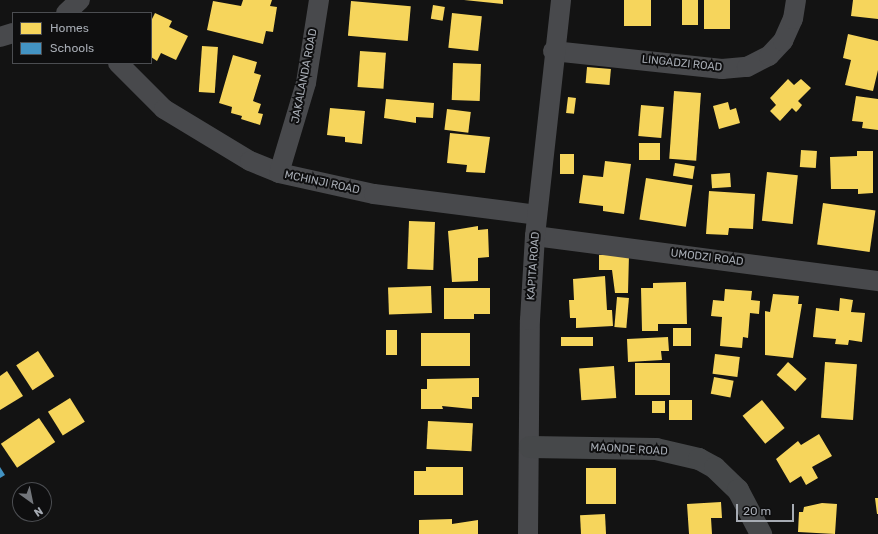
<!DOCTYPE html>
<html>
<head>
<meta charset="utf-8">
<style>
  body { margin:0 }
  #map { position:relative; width:878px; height:534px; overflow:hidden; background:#131313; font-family:Rubik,sans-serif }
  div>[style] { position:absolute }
  .homes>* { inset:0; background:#f6d55c; transform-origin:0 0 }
  .schools>* { inset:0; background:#4393c3 }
  .street>* { height:20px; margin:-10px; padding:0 10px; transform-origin:10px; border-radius:10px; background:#48494c }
  .secondary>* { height:22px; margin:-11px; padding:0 11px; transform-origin:11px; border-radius:11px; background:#46484a }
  span { translate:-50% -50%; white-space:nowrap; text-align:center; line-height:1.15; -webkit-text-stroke:4px #0e0e0f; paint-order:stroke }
  .street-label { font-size:11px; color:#a6abb3 }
  .legend { position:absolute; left:12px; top:12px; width:140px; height:52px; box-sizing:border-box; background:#0e0e0f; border:1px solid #4b4d51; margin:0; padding:5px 7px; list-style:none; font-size:12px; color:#a6abb3 }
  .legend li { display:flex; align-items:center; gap:8px; height:20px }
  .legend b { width:20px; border:1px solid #4b4d51 }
  .north { position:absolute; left:12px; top:482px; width:40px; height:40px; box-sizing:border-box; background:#0e0e0f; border:1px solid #4b4d51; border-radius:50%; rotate:147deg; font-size:11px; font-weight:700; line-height:16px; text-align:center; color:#a6abb3 }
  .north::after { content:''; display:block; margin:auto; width:14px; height:18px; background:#73767b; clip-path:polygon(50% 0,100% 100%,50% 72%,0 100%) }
  .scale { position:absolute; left:736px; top:504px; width:58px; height:18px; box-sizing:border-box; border:2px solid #a6abb3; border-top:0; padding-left:5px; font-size:12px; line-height:14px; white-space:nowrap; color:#a6abb3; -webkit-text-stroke:3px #0e0e0f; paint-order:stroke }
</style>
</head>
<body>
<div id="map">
  <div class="homes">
    <i style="clip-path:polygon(243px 0,272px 0,270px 6px,277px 7px,273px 32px,266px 31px,263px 44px,207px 30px,213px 1px,241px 6px)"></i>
    <i style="clip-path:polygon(464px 0,503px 0,503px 4px)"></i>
    <i style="left:624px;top:0;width:27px;height:26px"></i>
    <i style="left:682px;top:0;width:16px;height:25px"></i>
    <i style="left:704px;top:0;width:26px;height:29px"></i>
    <i style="clip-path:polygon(853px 0,878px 0,878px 19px,851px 16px)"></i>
    <i style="left:351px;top:1px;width:60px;height:35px;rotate:5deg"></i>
    <i style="left:433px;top:5px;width:12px;height:14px;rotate:9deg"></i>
    <i style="clip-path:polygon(155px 13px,172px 21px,169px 27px,188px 36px,176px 60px,161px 53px,157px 61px,151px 57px,151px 21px)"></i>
    <i style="left:452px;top:13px;width:30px;height:35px;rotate:6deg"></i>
    <i style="clip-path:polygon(848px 34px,878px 41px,878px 70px,873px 91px,845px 85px,851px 60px,843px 58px)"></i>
    <i style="left:202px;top:46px;width:16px;height:46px;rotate:4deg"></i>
    <i style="left:360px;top:51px;width:26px;height:36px;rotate:4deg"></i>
    <i style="clip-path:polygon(233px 55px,257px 62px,254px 73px,261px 75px,253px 101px,261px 104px,258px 113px,263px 114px,260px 125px,241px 119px,242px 116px,231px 113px,232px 107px,219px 103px)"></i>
    <i style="left:453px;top:63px;width:28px;height:37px;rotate:2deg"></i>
    <i style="left:587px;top:67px;width:24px;height:16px;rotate:5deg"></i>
    <i style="clip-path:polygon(788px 79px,794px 85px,801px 79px,811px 88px,798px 101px,802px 105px,799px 109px,796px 112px,792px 108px,780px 121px,770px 111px,776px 105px,770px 98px)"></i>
    <i style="left:674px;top:91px;width:27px;height:68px;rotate:4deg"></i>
    <i style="clip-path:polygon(856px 96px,878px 99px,878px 130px,862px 128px,863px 122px,852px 121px)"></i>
    <i style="left:568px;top:97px;width:8px;height:16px;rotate:7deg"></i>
    <i style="clip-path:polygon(386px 99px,434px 103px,433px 118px,416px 117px,416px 123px,384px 118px)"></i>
    <i style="clip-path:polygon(728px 102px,730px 110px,736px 108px,740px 123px,719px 129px,713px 106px)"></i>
    <i style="left:641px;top:105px;width:23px;height:31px;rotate:5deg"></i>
    <i style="clip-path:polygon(330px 108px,365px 111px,362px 144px,345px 142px,345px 137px,327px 135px)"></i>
    <i style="left:447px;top:109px;width:24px;height:21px;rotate:7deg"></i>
    <i style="clip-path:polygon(450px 133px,490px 137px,485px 173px,466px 172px,467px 165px,447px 163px)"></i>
    <i style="left:639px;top:143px;width:21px;height:17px"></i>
    <i style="left:801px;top:150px;width:16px;height:17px;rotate:4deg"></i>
    <i style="clip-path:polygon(857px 151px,873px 151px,873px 193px,858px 194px,858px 189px,831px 189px,830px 157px,857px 156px)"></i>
    <i style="left:560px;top:154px;width:14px;height:20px"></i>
    <i style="clip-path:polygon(605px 161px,631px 164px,624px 214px,603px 211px,603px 206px,579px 203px,583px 175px,603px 177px)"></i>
    <i style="left:675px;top:163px;width:20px;height:13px;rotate:9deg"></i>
    <i style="left:767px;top:172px;width:31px;height:49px;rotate:6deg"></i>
    <i style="left:730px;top:173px;width:14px;height:19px;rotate:86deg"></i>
    <i style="left:646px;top:178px;width:47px;height:42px;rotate:9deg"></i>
    <i style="clip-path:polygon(709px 191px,755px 194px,753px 229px,729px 228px,728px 235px,706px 234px)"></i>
    <i style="left:823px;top:203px;width:53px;height:42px;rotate:8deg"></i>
    <i style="left:409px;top:221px;width:26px;height:48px;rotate:2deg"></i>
    <i style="clip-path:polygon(478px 226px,478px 230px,488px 229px,489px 257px,478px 258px,478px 281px,452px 282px,448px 231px)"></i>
    <i style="clip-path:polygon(599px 255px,629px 255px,628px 293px,615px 293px,612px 270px,599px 270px)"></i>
    <i style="clip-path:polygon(605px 276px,607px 310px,612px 310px,613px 326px,576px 328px,576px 318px,570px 318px,569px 300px,574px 300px,573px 279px)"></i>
    <i style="clip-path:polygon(686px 282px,687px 324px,658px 324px,658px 331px,642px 331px,641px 288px,653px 288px,653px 283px)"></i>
    <i style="left:431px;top:286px;width:27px;height:43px;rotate:88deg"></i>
    <i style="clip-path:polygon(444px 288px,490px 288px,490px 314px,474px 314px,474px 319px,444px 319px)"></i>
    <i style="clip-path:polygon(725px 289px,752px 291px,751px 300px,760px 301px,759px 314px,750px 313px,748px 338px,743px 337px,742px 348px,720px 346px,722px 317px,711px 316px,713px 300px,724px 301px)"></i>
    <i style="clip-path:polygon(773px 294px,799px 296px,798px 304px,802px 304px,793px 358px,765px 355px,765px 311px,770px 312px)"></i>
    <i style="left:617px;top:297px;width:12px;height:30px;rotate:5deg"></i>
    <i style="clip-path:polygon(840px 298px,853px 300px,851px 312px,865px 313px,862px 342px,849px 340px,848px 345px,835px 344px,836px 339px,813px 337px,816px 308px,839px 311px)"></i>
    <i style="left:673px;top:328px;width:18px;height:18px"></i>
    <i style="left:386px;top:330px;width:11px;height:25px"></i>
    <i style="left:470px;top:333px;width:33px;height:49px;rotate:90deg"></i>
    <i style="left:561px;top:337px;width:32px;height:9px"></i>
    <i style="clip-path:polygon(668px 337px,669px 351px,661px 351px,662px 360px,628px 362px,627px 339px)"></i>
    <i style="left:38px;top:351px;width:30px;height:26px;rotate:57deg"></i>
    <i style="left:715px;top:354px;width:25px;height:20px;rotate:7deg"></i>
    <i style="left:788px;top:362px;width:25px;height:17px;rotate:42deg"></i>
    <i style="left:825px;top:362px;width:32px;height:56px;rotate:4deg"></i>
    <i style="left:670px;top:363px;width:32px;height:35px;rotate:90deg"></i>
    <i style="left:614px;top:366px;width:32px;height:35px;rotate:86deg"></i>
    <i style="clip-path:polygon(7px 371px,23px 396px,0 410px,0 376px)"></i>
    <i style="left:714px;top:377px;width:20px;height:17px;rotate:11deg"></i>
    <i style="clip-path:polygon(479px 378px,479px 397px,472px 397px,472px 409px,442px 406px,443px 409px,421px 409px,421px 389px,427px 389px,427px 379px)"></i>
    <i style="left:70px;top:398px;width:28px;height:26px;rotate:58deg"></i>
    <i style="left:669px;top:400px;width:23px;height:20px"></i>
    <i style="left:762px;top:400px;width:36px;height:25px;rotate:51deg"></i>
    <i style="left:652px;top:401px;width:13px;height:12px"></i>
    <i style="left:39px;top:418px;width:29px;height:46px;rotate:56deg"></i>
    <i style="left:428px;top:421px;width:45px;height:28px;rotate:3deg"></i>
    <i style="clip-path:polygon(819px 434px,832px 456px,812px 467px,818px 478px,806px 485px,801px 476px,790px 483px,776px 459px,798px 441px,801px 445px)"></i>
    <i style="clip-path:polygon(426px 467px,463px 467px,463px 495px,414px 495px,414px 471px,426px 471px)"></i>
    <i style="left:586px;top:468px;width:30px;height:36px"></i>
    <i style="clip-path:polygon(875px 498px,878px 498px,878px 514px,877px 514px)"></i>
    <i style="clip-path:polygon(721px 502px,722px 518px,711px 518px,712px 534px,689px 534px,687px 504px)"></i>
    <i style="clip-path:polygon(822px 503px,837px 504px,835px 534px,798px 532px,799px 512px,803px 512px,804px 507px)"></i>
    <i style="left:605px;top:514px;width:20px;height:25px;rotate:87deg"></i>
    <i style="clip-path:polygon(452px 519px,452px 524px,478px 520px,478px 534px,419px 534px,419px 520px)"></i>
  </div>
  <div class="schools">
    <i style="clip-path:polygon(0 467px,5px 475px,0 478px)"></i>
  </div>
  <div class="street">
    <i style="left:66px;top:13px;width:19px;rotate:-43deg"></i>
    <i style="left:0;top:37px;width:14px;rotate:-17deg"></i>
    <i style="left:553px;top:51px;width:170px;rotate:6.1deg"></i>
    <i style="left:722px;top:69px;width:25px;rotate:-5deg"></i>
    <i style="left:747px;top:67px;width:25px;rotate:-27deg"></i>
    <i style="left:769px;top:56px;width:21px;rotate:-47deg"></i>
    <i style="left:783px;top:41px;width:24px;rotate:-66deg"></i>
    <i style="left:793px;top:19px;width:19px;rotate:-81deg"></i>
    <i style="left:118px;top:63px;width:65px;rotate:45deg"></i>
    <i style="left:164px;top:109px;width:100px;rotate:31.2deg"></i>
    <i style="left:250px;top:161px;width:31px;rotate:22deg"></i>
    <i style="left:279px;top:173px;width:97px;rotate:12.5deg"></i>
    <i style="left:374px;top:194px;width:164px;rotate:7.3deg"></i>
    <i style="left:279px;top:173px;width:94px;rotate:-73.3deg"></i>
    <i style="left:306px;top:83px;width:84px;rotate:-81.1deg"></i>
    <i style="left:535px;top:236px;width:346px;rotate:7.5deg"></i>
    <i style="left:528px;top:534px;width:214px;rotate:-89.5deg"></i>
    <i style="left:530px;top:320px;width:84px;rotate:-86.6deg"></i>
    <i style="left:535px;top:236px;width:237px;rotate:-83.7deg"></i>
  </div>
  <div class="secondary">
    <i style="left:530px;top:447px;width:126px;rotate:0.9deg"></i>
    <i style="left:656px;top:449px;width:44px;rotate:13.1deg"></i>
    <i style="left:699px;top:459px;width:18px;rotate:29deg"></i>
    <i style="left:715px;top:468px;width:32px;rotate:44deg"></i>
    <i style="left:738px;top:490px;width:50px;rotate:62.4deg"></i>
  </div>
  <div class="street-label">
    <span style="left:682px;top:64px;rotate:6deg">LINGADZI ROAD</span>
    <span style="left:305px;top:76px;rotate:-79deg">JAKALANDA ROAD</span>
    <span style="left:322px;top:183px;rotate:12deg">MCHINJI ROAD</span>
    <span style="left:707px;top:258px;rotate:7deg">UMODZI ROAD</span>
    <span style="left:534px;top:266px;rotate:-86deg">KAPITA ROAD</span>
    <span style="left:629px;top:450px;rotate:3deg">MAONDE ROAD</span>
  </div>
  <ul class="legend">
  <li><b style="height:11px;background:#f6d55c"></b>Homes</li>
  <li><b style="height:11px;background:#4393c3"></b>Schools</li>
  </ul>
  <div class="north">N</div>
  <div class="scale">20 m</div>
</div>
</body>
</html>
